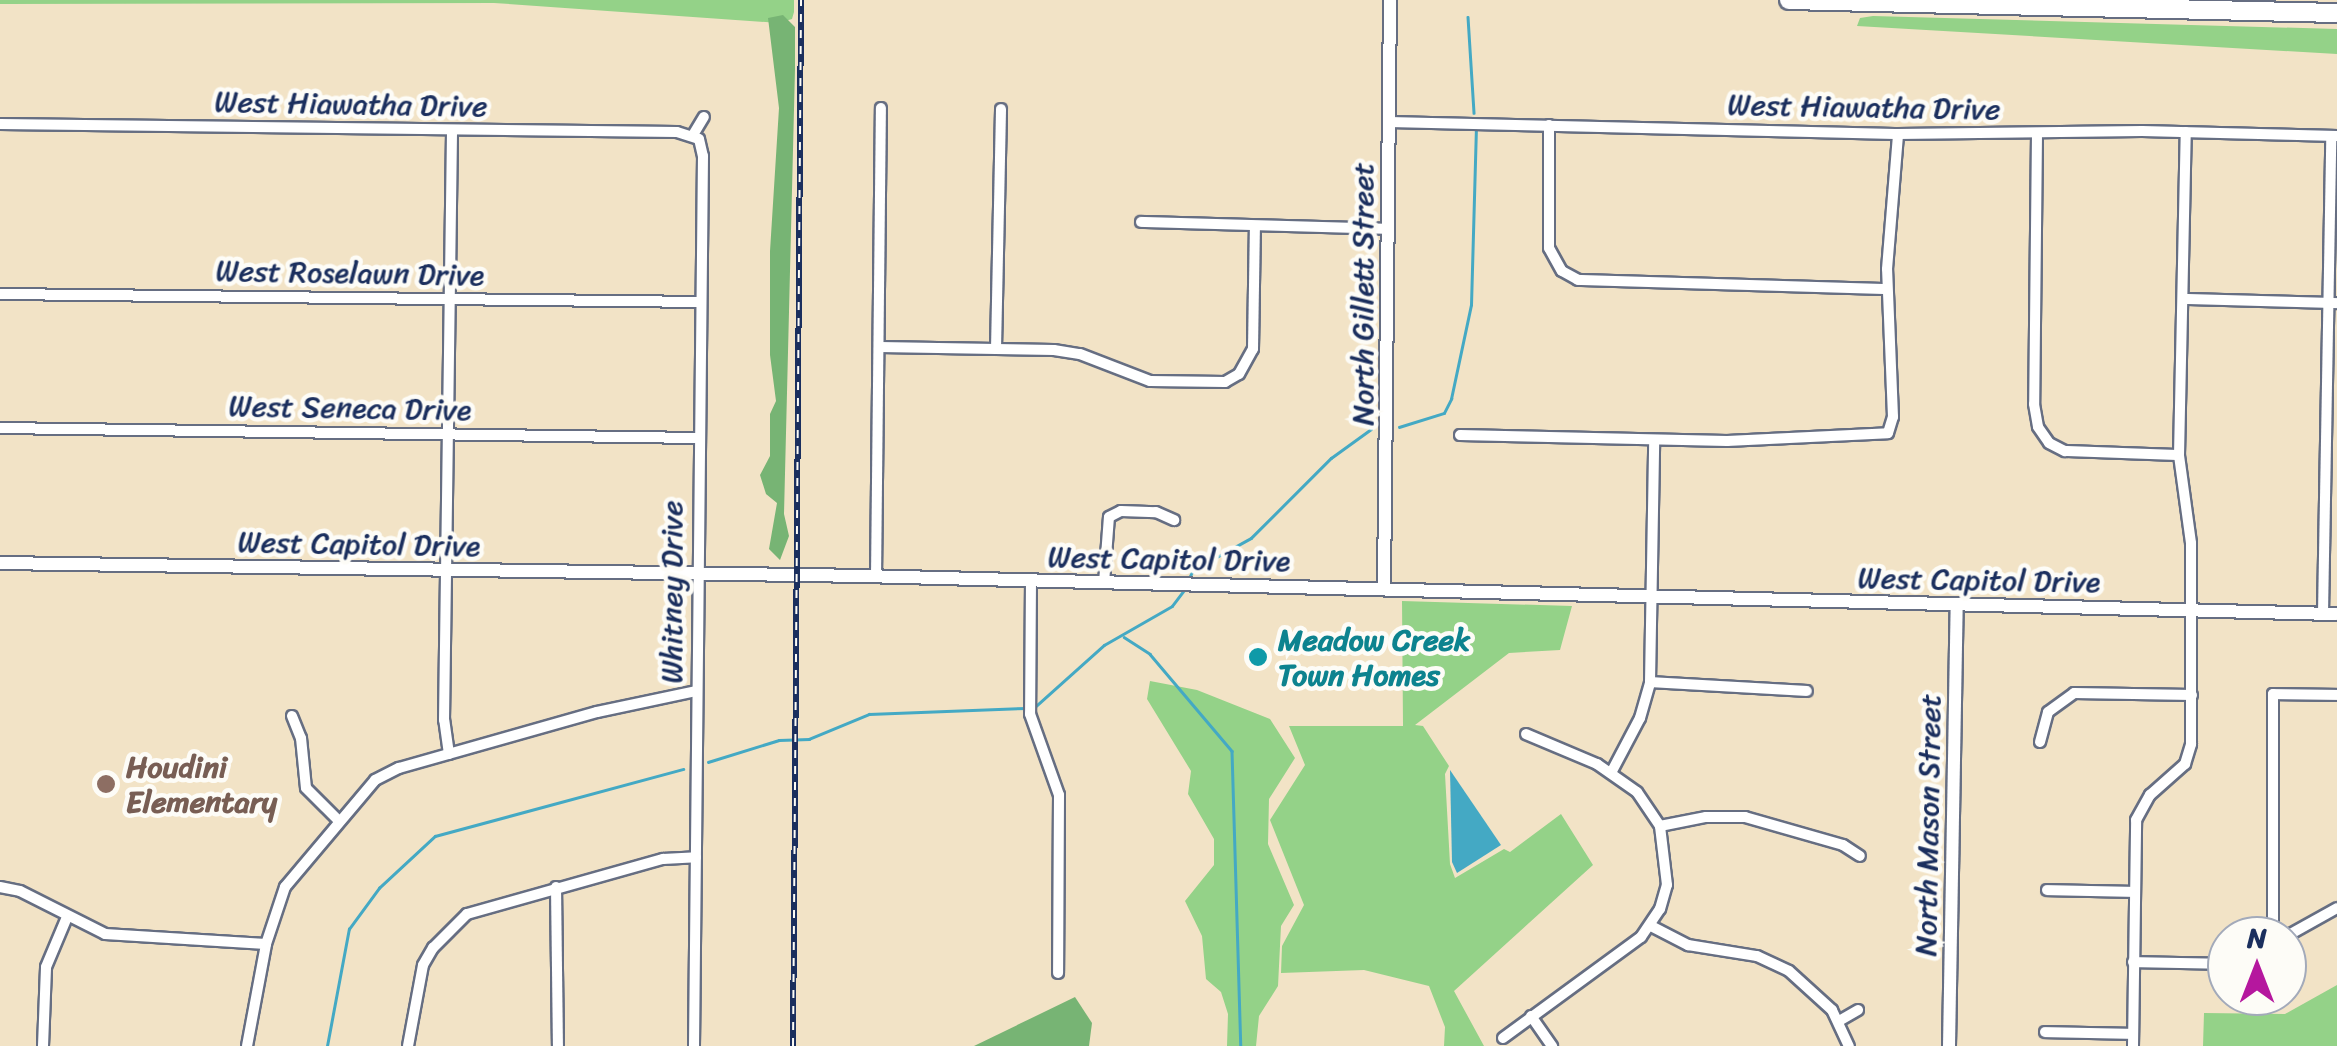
<!DOCTYPE html>
<html>
<head>
<meta charset="utf-8">
<style>
  body { margin:0 }
  #map { position:relative; width:2337px; height:1046px; overflow:hidden; background:#f2e3c6; font-family:Sriracha,sans-serif }
  div>[style] { position:absolute }
  .green>* { inset:0; background:#94d288 }
  .forest>* { inset:0; background:#77b474 }
  .water>* { inset:0; background:#44a9c4 }
  .stream>* { height:2.5px; margin:-1.25px; padding:0 1.25px; transform-origin:1.25px; border-radius:1.25px; background:#44a9c4 }
  .roads { filter:drop-shadow(2px 0 #666e82) drop-shadow(-2px 0 #666e82) drop-shadow(0 2px #666e82) drop-shadow(0 -2px #666e82) }
  .minor>* { height:10px; margin:-5px; padding:0 5px; transform-origin:5px; border-radius:5px; background:#fff }
  .tertiary>* { height:12px; margin:-6px; padding:0 6px; transform-origin:6px; border-radius:6px; background:#fff }
  .motorway>* { height:18px; margin:-9px; padding:0 9px; transform-origin:9px; border-radius:9px; background:#fff }
  .rail>* { height:6px; margin-top:-3px; transform-origin:0; background:repeating-linear-gradient(90deg,#fdfcf7 0 8px,#1b2f5e 0 16px); box-sizing:border-box; border-block:2px solid #1b2f5e }
  .dots>* { width:28px; height:28px; translate:-50% -50%; box-sizing:border-box; border:5px solid #fdfcf7; border-radius:50% }
  span { translate:-50% -50%; white-space:nowrap; text-align:center; line-height:1.15; -webkit-text-stroke:9px #fdfcf7; paint-order:stroke }
  .street-label { font-size:30px; color:#1b2f5e }
  .culture-label { font-size:30px; color:#0d838f; font-weight:700 }
  .left { translate:0 -50%; text-align:left }
  .education-label { font-size:30px; color:#785e54; font-weight:700 }
  .north { position:absolute; left:2207px; top:916px; width:100px; height:100px; box-sizing:border-box; background:#fdfcf7; border:2px solid #a3aaba; border-radius:50%; rotate:0deg; font-size:28px; font-weight:700; line-height:40px; text-align:center; color:#1b2f5e }
  .north::after { content:''; display:block; margin:auto; width:35px; height:45px; background:#b5179e; clip-path:polygon(50% 0,100% 100%,50% 72%,0 100%) }
</style>
</head>
<body>
<div id="map">
  <div class="green">
    <i style="clip-path:polygon(0 0,794px 0,794px 12px,792px 19px,779px 23px,494px 3px,0 4px)"></i>
    <i style="clip-path:polygon(1873px 16px,2337px 29px,2337px 54px,1857px 26px,1860px 18px)"></i>
    <i style="clip-path:polygon(1402px 601px,1572px 606px,1560px 650px,1509px 653px,1415px 725px,1423px 726px,1449px 766px,1445px 774px,1450px 864px,1455px 878px,1504px 849px,1510px 852px,1561px 814px,1593px 865px,1454px 991px,1484px 1046px,1444px 1046px,1445px 1027px,1429px 986px,1364px 970px,1281px 973px,1282px 946px,1304px 905px,1270px 820px,1305px 765px,1289px 726px,1403px 726px)"></i>
    <i style="clip-path:polygon(1150px 681px,1197px 690px,1270px 719px,1295px 758px,1269px 799px,1268px 844px,1294px 905px,1281px 926px,1278px 986px,1259px 1016px,1256px 1046px,1227px 1046px,1228px 1014px,1221px 992px,1206px 979px,1202px 936px,1185px 901px,1214px 865px,1214px 839px,1188px 794px,1191px 771px,1147px 699px)"></i>
    <i style="clip-path:polygon(2337px 985px,2337px 1046px,2203px 1046px,2204px 1013px,2285px 1014px)"></i>
  </div>
  <div class="forest">
    <i style="clip-path:polygon(783px 15px,795px 27px,795px 69px,784px 514px,789px 536px,780px 560px,769px 549px,777px 503px,766px 494px,760px 475px,770px 456px,770px 414px,776px 401px,770px 355px,770px 251px,779px 108px,768px 18px)"></i>
    <i style="clip-path:polygon(1075px 997px,1092px 1023px,1089px 1046px,974px 1046px)"></i>
  </div>
  <div class="water">
    <i style="clip-path:polygon(1450px 770px,1501px 845px,1457px 873px,1452px 862px)"></i>
  </div>
  <div class="stream">
    <i style="left:1468px;top:17px;width:96px;rotate:86.4deg"></i>
    <i style="left:1399px;top:427px;width:47px;rotate:-17.3deg"></i>
    <i style="left:1444px;top:413px;width:16px;rotate:-63deg"></i>
    <i style="left:1451px;top:399px;width:96px;rotate:-78deg"></i>
    <i style="left:1471px;top:305px;width:174px;rotate:-88.4deg"></i>
    <i style="left:1189px;top:578px;width:9px;rotate:-63deg"></i>
    <i style="left:1193px;top:570px;width:66px;rotate:-28.9deg"></i>
    <i style="left:1251px;top:538px;width:113px;rotate:-45deg"></i>
    <i style="left:1331px;top:458px;width:49px;rotate:-35.9deg"></i>
    <i style="left:1124px;top:637px;width:31px;rotate:33deg"></i>
    <i style="left:1150px;top:654px;width:127px;rotate:49.8deg"></i>
    <i style="left:1232px;top:751px;width:295px;rotate:88.3deg"></i>
    <i style="left:1036px;top:706px;width:91px;rotate:-41.9deg"></i>
    <i style="left:1104px;top:645px;width:78px;rotate:-29.8deg"></i>
    <i style="left:1172px;top:606px;width:20px;rotate:-53deg"></i>
    <i style="left:708px;top:762px;width:74px;rotate:-17.2deg"></i>
    <i style="left:779px;top:740px;width:30px;rotate:-2deg"></i>
    <i style="left:809px;top:739px;width:65px;rotate:-22.6deg"></i>
    <i style="left:869px;top:714px;width:159px;rotate:-2.2deg"></i>
    <i style="left:327px;top:1046px;width:119px;rotate:-79.4deg"></i>
    <i style="left:349px;top:929px;width:51px;rotate:-53.8deg"></i>
    <i style="left:379px;top:888px;width:76px;rotate:-42.9deg"></i>
    <i style="left:435px;top:836px;width:257px;rotate:-15.1deg"></i>
  </div>
  <div class="roads">
    <div class="minor">
      <i style="left:1389px;top:122px;width:509px;rotate:1.35deg"></i>
      <i style="left:1898px;top:134px;width:244px;rotate:-0.7deg"></i>
      <i style="left:2142px;top:131px;width:195px;rotate:1.5deg"></i>
      <i style="left:0;top:124px;width:677px;rotate:0.68deg"></i>
      <i style="left:677px;top:132px;width:23px;rotate:18deg"></i>
      <i style="left:699px;top:139px;width:17px;rotate:77deg"></i>
      <i style="left:703px;top:156px;width:890px;rotate:90.58deg"></i>
      <i style="left:1549px;top:125px;width:123px;rotate:90deg"></i>
      <i style="left:1549px;top:248px;width:26px;rotate:61deg"></i>
      <i style="left:1562px;top:271px;width:18px;rotate:29deg"></i>
      <i style="left:1578px;top:280px;width:309px;rotate:1.7deg"></i>
      <i style="left:2037px;top:134px;width:270px;rotate:90.6deg"></i>
      <i style="left:2034px;top:404px;width:23px;rotate:80deg"></i>
      <i style="left:2038px;top:427px;width:19px;rotate:55deg"></i>
      <i style="left:2049px;top:443px;width:18px;rotate:27deg"></i>
      <i style="left:2065px;top:451px;width:114px;rotate:2deg"></i>
      <i style="left:693px;top:135px;width:21px;rotate:-59deg"></i>
      <i style="left:1141px;top:222px;width:247px;rotate:1.6deg"></i>
      <i style="left:0;top:294px;width:700px;rotate:0.65deg"></i>
      <i style="left:2184px;top:299px;width:153px;rotate:1.5deg"></i>
      <i style="left:880px;top:347px;width:174px;rotate:1deg"></i>
      <i style="left:1054px;top:350px;width:26px;rotate:9deg"></i>
      <i style="left:1080px;top:354px;width:75px;rotate:21.1deg"></i>
      <i style="left:1150px;top:381px;width:75px;rotate:0.8deg"></i>
      <i style="left:1225px;top:382px;width:16px;rotate:-30deg"></i>
      <i style="left:1239px;top:374px;width:29px;rotate:-61deg"></i>
      <i style="left:1253px;top:349px;width:123px;rotate:-89.1deg"></i>
      <i style="left:996px;top:349px;width:240px;rotate:-88.8deg"></i>
      <i style="left:0;top:428px;width:699px;rotate:0.82deg"></i>
      <i style="left:1460px;top:435px;width:267px;rotate:1.3deg"></i>
      <i style="left:1727px;top:441px;width:161px;rotate:-2.8deg"></i>
      <i style="left:1888px;top:433px;width:17px;rotate:-73deg"></i>
      <i style="left:1893px;top:417px;width:148px;rotate:-92.3deg"></i>
      <i style="left:1887px;top:269px;width:135px;rotate:-85.3deg"></i>
      <i style="left:876px;top:577px;width:469px;rotate:-89.4deg"></i>
      <i style="left:1031px;top:581px;width:133px;rotate:90.4deg"></i>
      <i style="left:1030px;top:714px;width:86px;rotate:70.3deg"></i>
      <i style="left:1059px;top:795px;width:178px;rotate:90.3deg"></i>
      <i style="left:1104px;top:583px;width:66px;rotate:-85.7deg"></i>
      <i style="left:1109px;top:517px;width:13px;rotate:-27deg"></i>
      <i style="left:1121px;top:511px;width:35px;rotate:2deg"></i>
      <i style="left:1156px;top:512px;width:20px;rotate:24deg"></i>
      <i style="left:2323px;top:613px;width:477px;rotate:-89deg"></i>
      <i style="left:1650px;top:682px;width:157px;rotate:3.3deg"></i>
      <i style="left:292px;top:716px;width:24px;rotate:68deg"></i>
      <i style="left:301px;top:738px;width:50px;rotate:84.3deg"></i>
      <i style="left:306px;top:788px;width:45px;rotate:45deg"></i>
      <i style="left:2040px;top:742px;width:31px;rotate:-75deg"></i>
      <i style="left:2048px;top:712px;width:32px;rotate:-36deg"></i>
      <i style="left:2074px;top:693px;width:118px;rotate:1deg"></i>
      <i style="left:449px;top:754px;width:34px;rotate:-98deg"></i>
      <i style="left:444px;top:720px;width:590px;rotate:-89.22deg"></i>
      <i style="left:1611px;top:773px;width:62px;rotate:-62.2deg"></i>
      <i style="left:1640px;top:718px;width:37px;rotate:-74deg"></i>
      <i style="left:1650px;top:682px;width:241px;rotate:-89deg"></i>
      <i style="left:1660px;top:826px;width:47px;rotate:-11.1deg"></i>
      <i style="left:1706px;top:817px;width:39px"></i>
      <i style="left:1745px;top:817px;width:102px;rotate:15.9deg"></i>
      <i style="left:1843px;top:845px;width:20px;rotate:33deg"></i>
      <i style="left:0;top:887px;width:20px;rotate:11deg"></i>
      <i style="left:20px;top:891px;width:95px;rotate:26.8deg"></i>
      <i style="left:105px;top:934px;width:161px;rotate:3.6deg"></i>
      <i style="left:556px;top:887px;width:159px;rotate:89.3deg"></i>
      <i style="left:2047px;top:890px;width:86px;rotate:1.3deg"></i>
      <i style="left:1651px;top:926px;width:42px;rotate:27.2deg"></i>
      <i style="left:1688px;top:945px;width:70px;rotate:9.1deg"></i>
      <i style="left:1757px;top:956px;width:35px;rotate:25deg"></i>
      <i style="left:1789px;top:971px;width:58px;rotate:42.2deg"></i>
      <i style="left:1832px;top:1010px;width:40px;rotate:65deg"></i>
      <i style="left:2273px;top:936px;width:242px;rotate:-90deg"></i>
      <i style="left:2273px;top:694px;width:64px;rotate:0.9deg"></i>
      <i style="left:2287px;top:936px;width:57px;rotate:-29.2deg"></i>
      <i style="left:2133px;top:962px;width:94px;rotate:1.2deg"></i>
      <i style="left:1531px;top:1016px;width:37px;rotate:55deg"></i>
      <i style="left:1839px;top:1021px;width:22px;rotate:-30deg"></i>
      <i style="left:2045px;top:1032px;width:88px;rotate:1.3deg"></i>
      <i style="left:1503px;top:1038px;width:171px;rotate:-36.2deg"></i>
      <i style="left:1641px;top:937px;width:34px;rotate:-56deg"></i>
      <i style="left:1660px;top:909px;width:25px;rotate:-74deg"></i>
      <i style="left:1667px;top:885px;width:59px;rotate:-96.8deg"></i>
      <i style="left:1660px;top:826px;width:41px;rotate:-124.1deg"></i>
      <i style="left:1637px;top:792px;width:49px;rotate:-145deg"></i>
      <i style="left:1597px;top:764px;width:77px;rotate:-157.1deg"></i>
      <i style="left:43px;top:1046px;width:79px;rotate:-87.8deg"></i>
      <i style="left:46px;top:967px;width:54px;rotate:-67.2deg"></i>
      <i style="left:247px;top:1046px;width:104px;rotate:-79.4deg"></i>
      <i style="left:266px;top:944px;width:60px;rotate:-71.6deg"></i>
      <i style="left:285px;top:887px;width:140px;rotate:-49.9deg"></i>
      <i style="left:375px;top:780px;width:27px;rotate:-27deg"></i>
      <i style="left:399px;top:768px;width:206px;rotate:-15.8deg"></i>
      <i style="left:597px;top:712px;width:102px;rotate:-11.9deg"></i>
      <i style="left:408px;top:1046px;width:82px;rotate:-79.5deg"></i>
      <i style="left:423px;top:965px;width:20px;rotate:-60deg"></i>
      <i style="left:433px;top:948px;width:48px;rotate:-45deg"></i>
      <i style="left:467px;top:914px;width:204px;rotate:-15.7deg"></i>
      <i style="left:663px;top:859px;width:33px;rotate:-3deg"></i>
      <i style="left:2133px;top:1046px;width:226px;rotate:-89.2deg"></i>
      <i style="left:2136px;top:820px;width:29px;rotate:-61deg"></i>
      <i style="left:2150px;top:795px;width:47px;rotate:-41.5deg"></i>
      <i style="left:2185px;top:764px;width:21px;rotate:-73deg"></i>
      <i style="left:2191px;top:744px;width:201px;rotate:-90deg"></i>
      <i style="left:2191px;top:543px;width:89px;rotate:-97.8deg"></i>
      <i style="left:2179px;top:455px;width:323px;rotate:-88.8deg"></i>
    </div>
    <div class="tertiary">
      <i style="left:0;top:563px;width:862px;rotate:0.86deg"></i>
      <i style="left:862px;top:576px;width:1475px;rotate:1.48deg"></i>
      <i style="left:1384px;top:589px;width:589px;rotate:-89.42deg"></i>
      <i style="left:1949px;top:1046px;width:442px;rotate:-89deg"></i>
    </div>
    <div class="motorway">
      <i style="left:1789px;top:0;width:548px;rotate:1.36deg"></i>
    </div>
  </div>
  <div class="rail">
    <i style="left:793px;top:1046px;width:1046px;rotate:-89.56deg"></i>
  </div>
  <div class="dots">
    <i style="left:1258px;top:657px;background:#0f9aa8"></i>
    <i style="left:106px;top:784px;background:#8d6e63"></i>
  </div>
  <div class="street-label">
    <span style="left:351px;top:104px;rotate:1deg">West Hiawatha Drive</span>
    <span style="left:1864px;top:107px;rotate:1deg">West Hiawatha Drive</span>
    <span style="left:350px;top:273px;rotate:1deg">West Roselawn Drive</span>
    <span style="left:1363px;top:294px;rotate:-90deg">North Gillett Street</span>
    <span style="left:350px;top:408px;rotate:1deg">West Seneca Drive</span>
    <span style="left:359px;top:544px;rotate:1deg">West Capitol Drive</span>
    <span style="left:1169px;top:559px;rotate:1deg">West Capitol Drive</span>
    <span style="left:1979px;top:580px;rotate:1deg">West Capitol Drive</span>
    <span style="left:672px;top:592px;rotate:-90deg">Whitney Drive</span>
    <span style="left:1928px;top:825px;rotate:-89deg">North Mason Street</span>
  </div>
  <div class="culture-label">
    <span class="left" style="left:1278px;top:657px">Meadow Creek<br>Town Homes</span>
  </div>
  <div class="education-label">
    <span class="left" style="left:126px;top:784px">Houdini<br>Elementary</span>
  </div>
  <div class="north">N</div>
</div>
</body>
</html>
